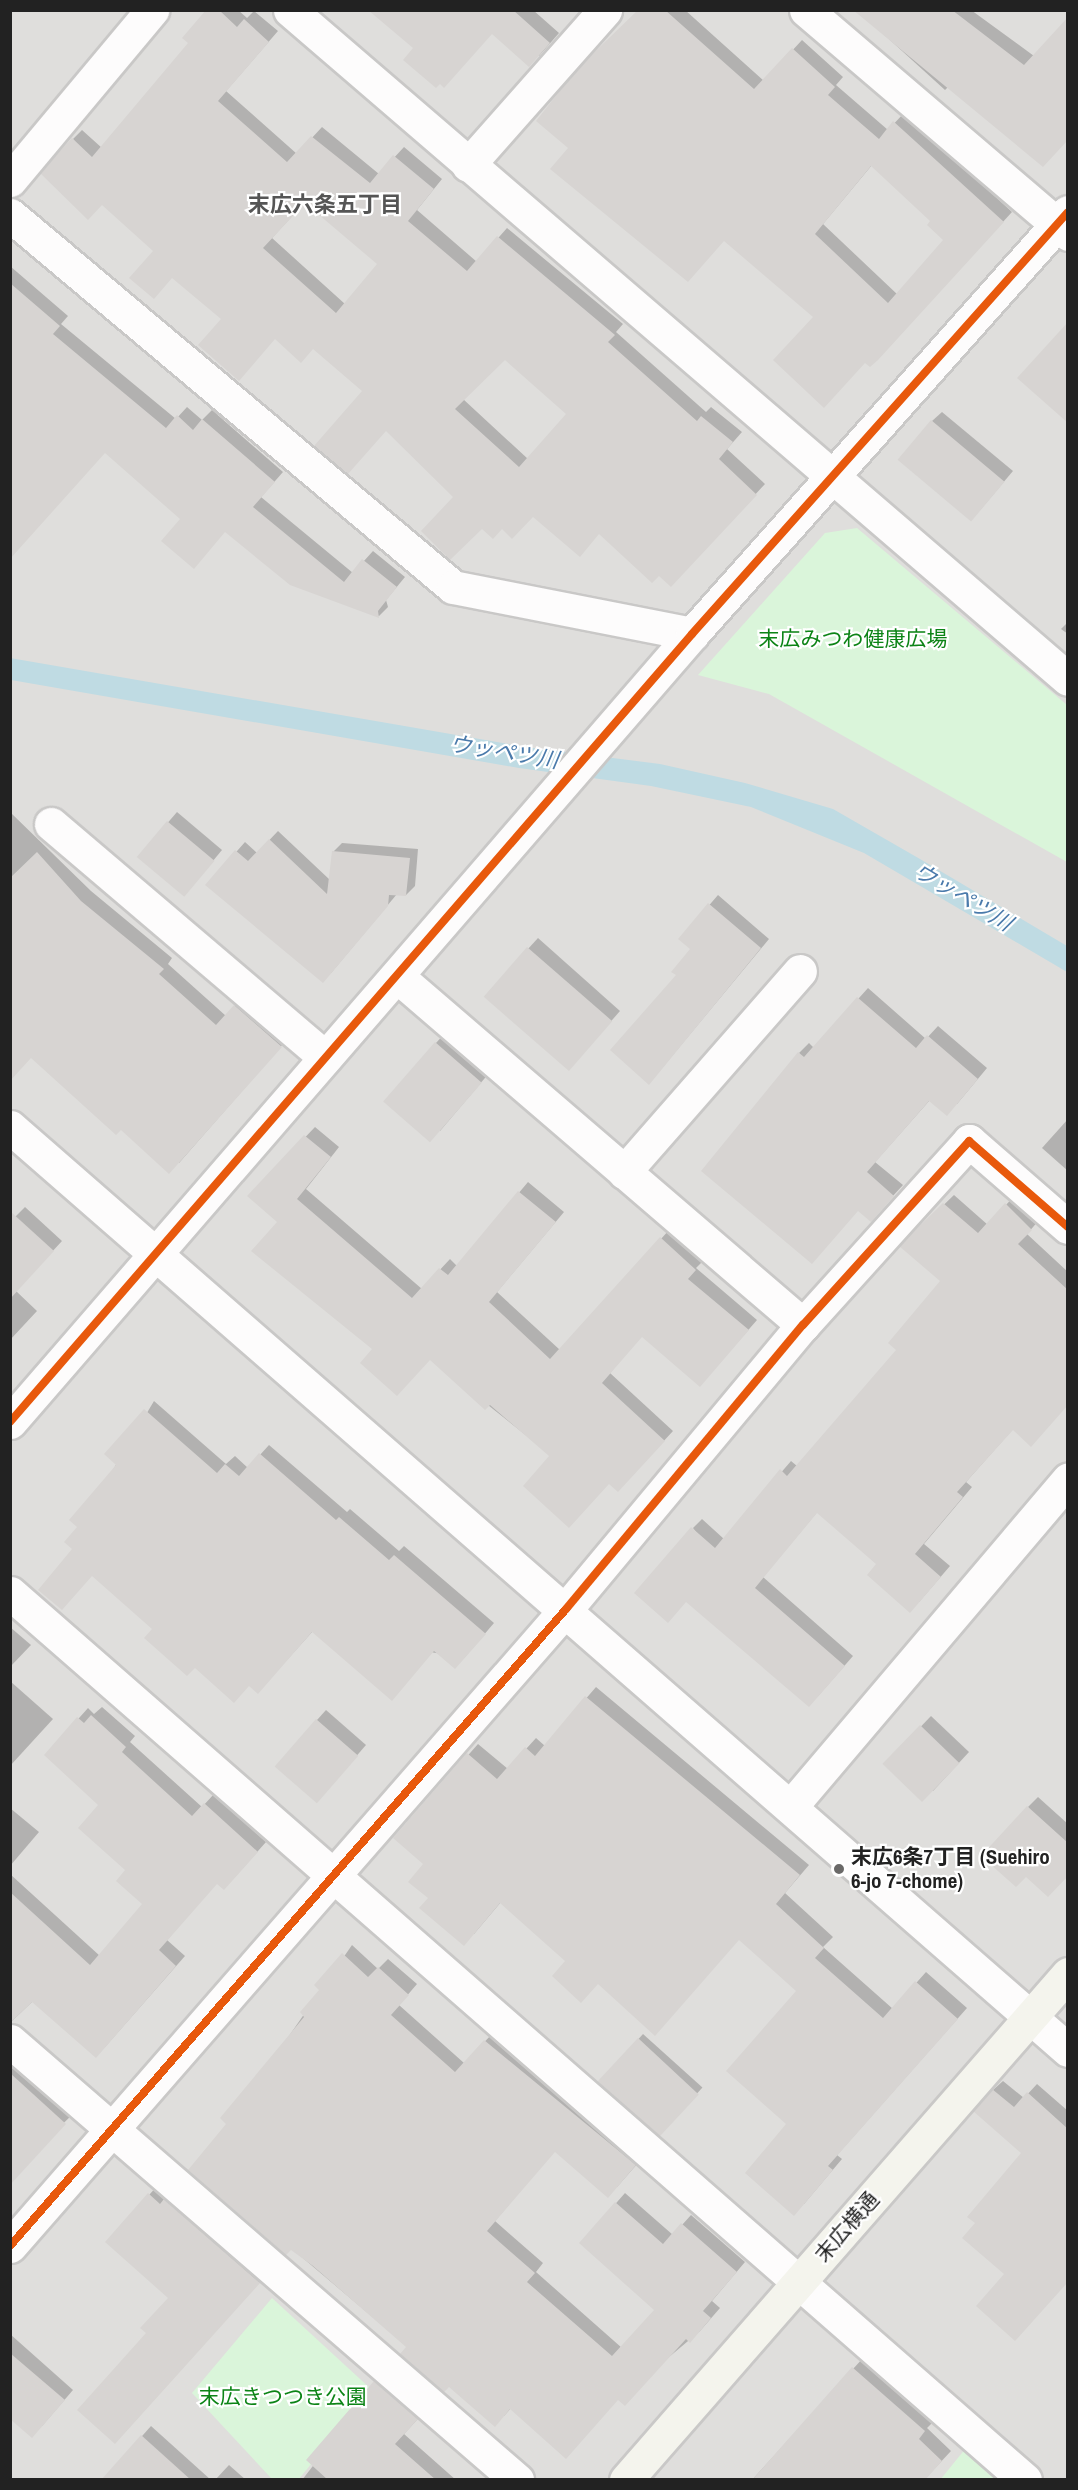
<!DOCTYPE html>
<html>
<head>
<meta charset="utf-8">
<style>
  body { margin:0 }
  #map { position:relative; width:1078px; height:2490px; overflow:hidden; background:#f0eeeb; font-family:"Archivo Narrow","Noto Sans JP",sans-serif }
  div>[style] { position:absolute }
  .residential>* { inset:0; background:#dfdedc; transform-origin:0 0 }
  .park>* { inset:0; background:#daf5da }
  .water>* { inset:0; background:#bfdbe3 }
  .shadow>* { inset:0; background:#0003; transform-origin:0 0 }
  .building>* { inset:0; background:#d7d4d2; transform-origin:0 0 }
  .roads { filter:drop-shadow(2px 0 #c9c8c7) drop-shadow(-2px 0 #c9c8c7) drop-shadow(0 2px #c9c8c7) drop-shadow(0 -2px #c9c8c7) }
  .street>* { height:33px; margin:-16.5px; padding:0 16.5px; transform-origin:16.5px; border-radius:16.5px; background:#fdfcfc }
  .secondary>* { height:33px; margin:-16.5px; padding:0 16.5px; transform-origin:16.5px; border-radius:16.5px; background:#f4f4ed }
  .cycleway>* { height:8px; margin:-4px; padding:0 4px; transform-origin:4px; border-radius:4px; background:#e8590c }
  .dots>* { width:16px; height:16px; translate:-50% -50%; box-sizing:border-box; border:3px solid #fff; border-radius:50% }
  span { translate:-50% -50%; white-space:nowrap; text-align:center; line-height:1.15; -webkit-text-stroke:4.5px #fff; paint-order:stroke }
  .park-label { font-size:21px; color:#0c8416 }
  .poi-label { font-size:21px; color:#222; font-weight:700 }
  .left { translate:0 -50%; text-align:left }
  .street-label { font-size:21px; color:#222 }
  .neighbourhood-label { font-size:22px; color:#555; font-weight:700 }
  .water-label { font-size:22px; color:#4a7aab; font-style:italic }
  .frame { position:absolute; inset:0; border:12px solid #222; pointer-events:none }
</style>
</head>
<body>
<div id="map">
  <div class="residential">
    <i style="left:11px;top:11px;width:1056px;height:2468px"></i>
  </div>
  <div class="park">
    <i style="clip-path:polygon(857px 528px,1067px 705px,1067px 862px,769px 694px,698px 675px,825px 533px)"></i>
    <i style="clip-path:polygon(272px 2298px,372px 2390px,298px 2480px,272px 2479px,192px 2393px)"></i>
    <i style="clip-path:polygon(966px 2448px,1002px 2480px,940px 2480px)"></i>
  </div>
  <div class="water">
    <i style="clip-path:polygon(10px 658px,526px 747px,660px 764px,745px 783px,833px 809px,920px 859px,1067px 946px,1067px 972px,864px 853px,751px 807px,651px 786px,519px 768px,11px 680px)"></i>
  </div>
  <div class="shadow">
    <i style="clip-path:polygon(evenodd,208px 10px,238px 10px,247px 18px,254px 11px,278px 31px,226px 91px,297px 154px,322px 127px,379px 174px,404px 147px,442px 179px,417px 210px,477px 262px,507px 228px,623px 324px,616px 332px,706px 412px,711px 407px,742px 432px,727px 449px,765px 484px,680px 576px,659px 574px,600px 533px,533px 515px,502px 527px,456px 497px,364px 390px,314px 347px,223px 319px,155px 251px,73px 139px,82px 130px,102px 148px,190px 43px,208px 10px,306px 201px,379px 264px,345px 304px,272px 238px,306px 201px,208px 10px,505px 358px,569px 414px,528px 459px,463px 399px,505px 358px)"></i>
    <i style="clip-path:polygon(370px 10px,533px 10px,559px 33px,539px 56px,492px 32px,416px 48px)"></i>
    <i style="clip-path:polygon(evenodd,639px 10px,685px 10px,764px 81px,802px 40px,843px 77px,836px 85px,888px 130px,904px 113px,1012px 212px,887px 349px,815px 317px,724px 240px,570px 148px,639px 10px,872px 165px,933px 220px,945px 240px,898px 295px,823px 224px,872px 165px)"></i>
    <i style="clip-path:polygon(857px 10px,971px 10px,1034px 56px,1068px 139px,950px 85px,945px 90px)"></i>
    <i style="clip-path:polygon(10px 266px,68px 316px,61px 324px,176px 419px,187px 407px,202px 420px,212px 410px,283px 472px,261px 497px,353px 573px,373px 551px,405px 577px,386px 600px,388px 607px,379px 616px,290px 584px,226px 531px,183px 518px,106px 452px,10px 506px)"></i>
    <i style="clip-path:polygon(942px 412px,1013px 471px,980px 510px,932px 421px)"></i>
    <i style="clip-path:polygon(1068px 622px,1068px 634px,1061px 629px)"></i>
    <i style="clip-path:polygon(10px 812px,91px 891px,172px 958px,168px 964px,226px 1016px,245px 996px,290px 1036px,179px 1163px,10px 1014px)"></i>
    <i style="clip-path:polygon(177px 812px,222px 850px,193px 885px,139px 856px)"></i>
    <i style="clip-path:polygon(278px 831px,330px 880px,333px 852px,342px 843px,418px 849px,415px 886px,406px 895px,397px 894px,331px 973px,207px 885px,245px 842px,257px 853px)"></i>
    <i style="clip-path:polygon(718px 895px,769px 939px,657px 1074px,678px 975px,692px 949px,680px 939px)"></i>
    <i style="clip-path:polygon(538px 938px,620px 1011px,577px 1060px,485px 996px)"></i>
    <i style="clip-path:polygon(868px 988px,926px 1039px,938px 1026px,987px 1068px,957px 1104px,930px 1100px,875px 1162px,903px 1185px,880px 1210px,799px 1053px,809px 1043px,814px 1048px)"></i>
    <i style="clip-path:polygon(445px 1033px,490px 1072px,440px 1131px,436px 1043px)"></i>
    <i style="clip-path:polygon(1068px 1119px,1068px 1171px,1042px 1148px)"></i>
    <i style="clip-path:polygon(315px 1127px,339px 1147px,306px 1189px,422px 1289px,450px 1259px,457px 1266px,528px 1182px,564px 1212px,497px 1292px,560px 1350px,670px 1229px,704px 1260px,696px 1268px,757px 1320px,709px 1375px,642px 1335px,610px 1373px,673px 1431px,627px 1481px,610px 1483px,552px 1456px,430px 1359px,375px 1349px,279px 1222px,249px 1196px)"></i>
    <i style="clip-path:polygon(954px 1195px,988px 1225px,1015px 1195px,1040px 1219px,1027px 1234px,1068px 1272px,1068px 1404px,1013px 1429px,966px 1482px,972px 1487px,924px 1544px,950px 1566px,919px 1602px,818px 1511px,763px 1577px,853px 1656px,818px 1696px,693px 1528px,702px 1519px,724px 1539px,791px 1461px,797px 1466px,898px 1349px,942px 1281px,901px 1246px)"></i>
    <i style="clip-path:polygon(25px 1207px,62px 1241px,16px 1291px,37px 1311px,10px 1340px,10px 1222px)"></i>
    <i style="clip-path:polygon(154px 1401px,226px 1464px,235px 1456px,248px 1468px,269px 1445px,347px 1512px,350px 1509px,399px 1551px,404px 1546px,494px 1623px,464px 1658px,313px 1631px,267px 1682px,154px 1629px,74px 1549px,79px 1527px)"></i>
    <i style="clip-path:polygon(10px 1627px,31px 1645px,10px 1667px)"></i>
    <i style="clip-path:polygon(10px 1681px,53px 1719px,10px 1766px)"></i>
    <i style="clip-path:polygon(596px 1687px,809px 1865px,785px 1893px,833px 1937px,823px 1947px,893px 2009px,926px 1972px,967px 2008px,837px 2155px,842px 2159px,804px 2204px,798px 1991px,740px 1938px,599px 1982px,501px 1902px,474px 1934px,430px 1898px,425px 1864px,395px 1838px,478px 1744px,508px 1769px,536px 1738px,545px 1746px)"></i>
    <i style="clip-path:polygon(102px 1707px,135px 1736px,130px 1742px,202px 1807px,214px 1794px,266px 1842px,233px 1879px,217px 1882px,167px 1940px,185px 1956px,105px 2047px,33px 2001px,10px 2023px,10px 1874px,100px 1956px,144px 1904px,100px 1805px,46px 1755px,88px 1708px,94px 1714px)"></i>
    <i style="clip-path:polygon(326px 1710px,366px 1745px,326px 1791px,317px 1720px)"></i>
    <i style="clip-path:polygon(931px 1716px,969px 1752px,933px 1791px,885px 1764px)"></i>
    <i style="clip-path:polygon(1038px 1797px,1068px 1824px,1068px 1875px,1028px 1807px)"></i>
    <i style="clip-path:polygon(10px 1808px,39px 1832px,10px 1866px)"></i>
    <i style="clip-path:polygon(352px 1945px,378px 1969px,388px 1959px,417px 1984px,399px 2005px,464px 2063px,494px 2032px,645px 2155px,617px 2187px,555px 2150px,495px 2221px,543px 2263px,536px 2272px,622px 2348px,656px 2310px,581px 2243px,625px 2193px,673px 2235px,691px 2215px,745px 2262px,712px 2301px,720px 2308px,700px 2331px,619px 2399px,511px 2408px,504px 2416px,408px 2347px,291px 2248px,228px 2124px)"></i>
    <i style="left:643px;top:2034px;width:80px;height:64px;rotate:42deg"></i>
    <i style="clip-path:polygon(10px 2055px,74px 2113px,10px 2175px)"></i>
    <i style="clip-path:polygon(1003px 2081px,1024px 2098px,1037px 2084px,1068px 2111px,1068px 2282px,1006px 2274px,977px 2223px,1023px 2153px,993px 2090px)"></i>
    <i style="clip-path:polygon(158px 2185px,268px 2273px,124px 2433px,148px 2333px,170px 2298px,107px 2242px)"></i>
    <i style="clip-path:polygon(10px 2334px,73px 2390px,42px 2426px,10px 2417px)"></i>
    <i style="clip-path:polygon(863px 2358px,934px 2421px,927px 2428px,951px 2451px,924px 2480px,752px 2480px)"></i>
    <i style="clip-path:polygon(385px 2373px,427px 2409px,404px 2434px,456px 2480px,302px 2480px)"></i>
    <i style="clip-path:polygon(151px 2426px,211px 2480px,103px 2480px)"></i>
    <i style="clip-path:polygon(229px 2465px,246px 2480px,215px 2480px)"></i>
  </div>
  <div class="building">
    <i style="clip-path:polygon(evenodd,206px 10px,219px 10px,237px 27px,244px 19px,269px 42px,218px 101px,287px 162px,311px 136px,370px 183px,393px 155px,434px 189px,408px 221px,467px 271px,497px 236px,615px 335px,608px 342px,697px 421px,701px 416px,733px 442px,719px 459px,757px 495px,671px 587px,659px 576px,652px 583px,599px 534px,580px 557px,533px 517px,512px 539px,502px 529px,493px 539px,482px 529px,450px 560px,421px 531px,453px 497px,386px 431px,348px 474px,314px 446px,362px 391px,313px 349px,301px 363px,275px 339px,239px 381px,198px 345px,221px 319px,172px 278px,154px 299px,129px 278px,153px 251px,102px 205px,88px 220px,40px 173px,72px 138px,92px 157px,188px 43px,182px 38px,206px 10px,305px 203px,377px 264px,336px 313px,263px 248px,305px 203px,206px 10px,505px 360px,566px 414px,519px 467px,455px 409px,505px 360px)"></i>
    <i style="clip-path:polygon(368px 10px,513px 10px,550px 43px,529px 67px,492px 34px,444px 88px,440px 84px,436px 88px,403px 60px,413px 48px)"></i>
    <i style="clip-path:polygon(evenodd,638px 10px,665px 10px,754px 89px,792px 48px,835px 87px,828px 95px,879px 139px,893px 121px,1004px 222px,878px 360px,870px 367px,865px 363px,824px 408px,773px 360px,813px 317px,724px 241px,688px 282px,550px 169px,568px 148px,536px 121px,578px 68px,638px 10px,871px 166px,930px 221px,927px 225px,943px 240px,888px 303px,815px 234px,871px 166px)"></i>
    <i style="clip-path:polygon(853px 10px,952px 10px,1024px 65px,1068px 17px,1068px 140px,1043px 167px)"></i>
    <i style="clip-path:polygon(10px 283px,60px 326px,53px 334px,166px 428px,177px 415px,193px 430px,202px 419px,275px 482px,253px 507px,344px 582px,362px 559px,397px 587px,378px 611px,379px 618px,290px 585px,225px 532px,194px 569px,161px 541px,180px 519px,105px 453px,10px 559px)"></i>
    <i style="clip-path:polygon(1068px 322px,1068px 423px,1017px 378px)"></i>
    <i style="left:931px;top:420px;width:96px;height:52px;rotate:40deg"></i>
    <i style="left:167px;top:821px;width:62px;height:47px;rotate:40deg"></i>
    <i style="clip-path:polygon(269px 839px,327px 894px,332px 851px,410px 858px,406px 896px,389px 895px,388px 906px,323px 983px,205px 885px,235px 850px,248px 861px)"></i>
    <i style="clip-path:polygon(37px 852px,81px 901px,164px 969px,159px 974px,216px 1025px,234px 1005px,282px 1047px,169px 1174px,121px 1130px,116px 1135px,31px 1058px,10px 1081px,10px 878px)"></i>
    <i style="clip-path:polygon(708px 903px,761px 948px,649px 1085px,610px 1050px,676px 975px,671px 972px,690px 949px,678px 939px)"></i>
    <i style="left:527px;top:947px;width:113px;height:66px;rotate:41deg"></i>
    <i style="clip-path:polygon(857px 997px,916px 1048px,927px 1035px,978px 1079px,947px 1116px,929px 1101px,867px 1172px,894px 1196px,871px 1222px,858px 1211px,812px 1264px,701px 1171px,798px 1052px,804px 1057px)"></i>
    <i style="left:435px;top:1042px;width:62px;height:79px;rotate:41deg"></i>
    <i style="clip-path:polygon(304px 1135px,331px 1157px,297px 1199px,412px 1298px,439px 1268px,448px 1275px,518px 1191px,556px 1222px,489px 1302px,550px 1359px,660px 1237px,696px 1270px,688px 1279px,749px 1330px,700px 1387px,642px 1337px,602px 1383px,665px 1441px,618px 1492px,609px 1484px,569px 1528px,523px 1486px,549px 1456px,490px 1405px,485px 1410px,430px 1360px,397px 1396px,360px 1363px,372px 1349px,251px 1251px,277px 1222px,247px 1196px)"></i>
    <i style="clip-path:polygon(943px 1203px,978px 1233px,1005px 1203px,1032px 1230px,1018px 1244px,1068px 1290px,1068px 1405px,1031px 1447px,1013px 1430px,957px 1492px,963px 1497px,915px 1554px,941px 1577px,910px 1613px,867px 1575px,876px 1564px,817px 1513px,755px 1588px,845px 1666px,809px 1707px,686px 1602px,668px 1623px,634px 1593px,691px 1527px,715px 1548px,780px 1469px,787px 1476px,896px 1350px,888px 1343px,940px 1281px,899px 1246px)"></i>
    <i style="clip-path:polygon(10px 1211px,54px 1251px,10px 1299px)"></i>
    <i style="clip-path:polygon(144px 1409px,217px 1473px,225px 1464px,239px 1476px,259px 1453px,336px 1520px,339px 1517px,389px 1560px,394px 1555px,486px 1634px,455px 1669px,434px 1651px,392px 1701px,312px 1632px,258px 1694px,249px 1686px,234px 1703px,195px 1668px,187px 1676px,144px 1638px,152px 1629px,92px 1576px,62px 1610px,38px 1590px,72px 1549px,64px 1542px,77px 1527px,69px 1520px,116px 1465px,104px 1454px)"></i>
    <i style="clip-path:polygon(585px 1696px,800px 1875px,776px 1904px,824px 1948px,815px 1958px,883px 2018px,915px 1981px,958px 2019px,828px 2166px,833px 2170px,794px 2216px,745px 2173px,786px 2124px,726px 2071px,796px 1991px,739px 1940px,655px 2036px,598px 1984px,581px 2003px,552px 1976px,565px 1961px,500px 1903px,464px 1946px,419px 1908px,428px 1898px,408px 1882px,423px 1864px,393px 1838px,467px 1753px,497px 1779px,525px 1747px,535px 1756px)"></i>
    <i style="clip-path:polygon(91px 1715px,126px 1747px,122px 1752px,192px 1816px,204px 1803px,258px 1852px,224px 1890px,217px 1884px,159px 1950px,176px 1966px,96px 2058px,32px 2002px,10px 2023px,10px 1892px,90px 1965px,142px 1904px,116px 1881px,125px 1870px,78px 1828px,98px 1805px,44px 1755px,77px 1717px,84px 1723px)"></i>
    <i style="left:316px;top:1719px;width:56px;height:63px;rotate:41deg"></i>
    <i style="left:920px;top:1725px;width:55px;height:54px;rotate:44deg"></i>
    <i style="clip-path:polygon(1027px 1806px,1068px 1843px,1068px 1876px,1048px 1897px,1026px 1877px,1016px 1887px,981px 1856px)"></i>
    <i style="clip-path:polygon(342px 1953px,368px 1977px,378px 1967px,409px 1995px,391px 2015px,455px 2072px,484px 2040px,636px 2165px,608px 2198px,555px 2152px,487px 2231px,535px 2273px,527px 2282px,612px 2356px,654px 2310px,579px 2243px,615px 2202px,663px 2244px,681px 2223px,737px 2272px,703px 2311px,711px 2318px,690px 2343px,686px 2339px,625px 2406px,618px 2400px,566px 2459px,510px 2409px,495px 2427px,449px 2387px,444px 2392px,400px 2354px,406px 2347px,313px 2266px,291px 2250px,286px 2255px,188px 2170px,226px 2124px,220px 2118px,304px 2017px,300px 2012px,319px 1990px,314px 1985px)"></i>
    <i style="left:638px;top:2038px;width:83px;height:59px;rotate:43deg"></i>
    <i style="clip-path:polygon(10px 2073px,66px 2124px,10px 2185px)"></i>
    <i style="clip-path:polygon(992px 2089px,1014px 2107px,1027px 2092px,1068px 2129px,1068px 2282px,1015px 2341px,976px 2306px,1004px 2274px,962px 2238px,975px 2223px,967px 2217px,1021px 2153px,973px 2111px)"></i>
    <i style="clip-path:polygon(148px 2193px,160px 2204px,164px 2199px,260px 2283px,115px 2444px,77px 2410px,146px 2333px,140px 2328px,168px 2298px,105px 2242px)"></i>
    <i style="clip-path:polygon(10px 2353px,65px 2400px,32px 2438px,10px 2419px)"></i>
    <i style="clip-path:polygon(852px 2367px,925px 2431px,919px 2439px,942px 2461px,925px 2480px,752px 2480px)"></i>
    <i style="clip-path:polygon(374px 2381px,418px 2419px,395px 2444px,436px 2480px,328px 2480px,306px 2460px)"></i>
    <i style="clip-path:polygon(141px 2435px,191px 2480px,101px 2480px)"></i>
  </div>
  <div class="roads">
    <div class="street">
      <i style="left:290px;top:10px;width:1026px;rotate:40.69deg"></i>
      <i style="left:806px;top:10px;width:345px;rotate:40.5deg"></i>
      <i style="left:468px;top:165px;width:207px;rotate:-48.5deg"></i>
      <i style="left:10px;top:180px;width:222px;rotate:-50.1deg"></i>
      <i style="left:10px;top:215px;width:578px;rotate:40.02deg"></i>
      <i style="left:453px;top:587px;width:244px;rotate:11.1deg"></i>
      <i style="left:51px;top:824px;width:360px;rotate:40.4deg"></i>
      <i style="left:398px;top:977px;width:534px;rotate:40.67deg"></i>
      <i style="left:10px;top:1127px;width:1404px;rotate:41.1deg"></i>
      <i style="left:624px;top:1172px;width:267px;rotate:-48.8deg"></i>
      <i style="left:10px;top:1422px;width:1042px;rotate:-49.12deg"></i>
      <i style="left:692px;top:634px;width:565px;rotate:-48.3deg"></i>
      <i style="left:10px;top:1593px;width:1348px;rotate:41.15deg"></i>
      <i style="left:792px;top:1805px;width:427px;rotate:-49.7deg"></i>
      <i style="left:10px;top:2041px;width:671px;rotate:40.89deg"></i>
      <i style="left:10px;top:2246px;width:846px;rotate:-48.88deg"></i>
      <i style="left:566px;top:1609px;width:370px;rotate:-50.2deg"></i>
      <i style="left:803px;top:1325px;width:248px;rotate:-47.9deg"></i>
      <i style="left:969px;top:1141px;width:131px;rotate:41deg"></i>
    </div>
    <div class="secondary">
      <i style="left:626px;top:2480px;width:672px;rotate:-48.86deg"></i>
    </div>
  </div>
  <div class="cycleway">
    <i style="left:10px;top:1422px;width:1042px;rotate:-49.12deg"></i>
    <i style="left:692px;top:634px;width:565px;rotate:-48.3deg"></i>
    <i style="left:10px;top:2246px;width:846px;rotate:-48.88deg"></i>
    <i style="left:566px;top:1609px;width:370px;rotate:-50.2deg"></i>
    <i style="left:803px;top:1325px;width:248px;rotate:-47.9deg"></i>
    <i style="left:969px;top:1141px;width:131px;rotate:41deg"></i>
  </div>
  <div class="dots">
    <i style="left:839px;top:1869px;background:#6a6968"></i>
  </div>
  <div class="park-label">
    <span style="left:853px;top:639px">末広みつわ健康広場</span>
    <span style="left:283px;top:2397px">末広きつつき公園</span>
  </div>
  <div class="poi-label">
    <span class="left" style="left:851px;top:1869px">末広6条7丁目 (Suehiro<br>6-jo 7-chome)</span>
  </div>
  <div class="street-label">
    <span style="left:847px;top:2227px;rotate:-49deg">末広横通</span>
  </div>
  <div class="neighbourhood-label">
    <span style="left:325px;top:205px">末広六条五丁目</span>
  </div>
  <div class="water-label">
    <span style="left:504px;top:752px;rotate:9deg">ウッペツ川</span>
    <span style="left:963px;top:897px;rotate:31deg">ウッペツ川</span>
  </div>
  <div class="frame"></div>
</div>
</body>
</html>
